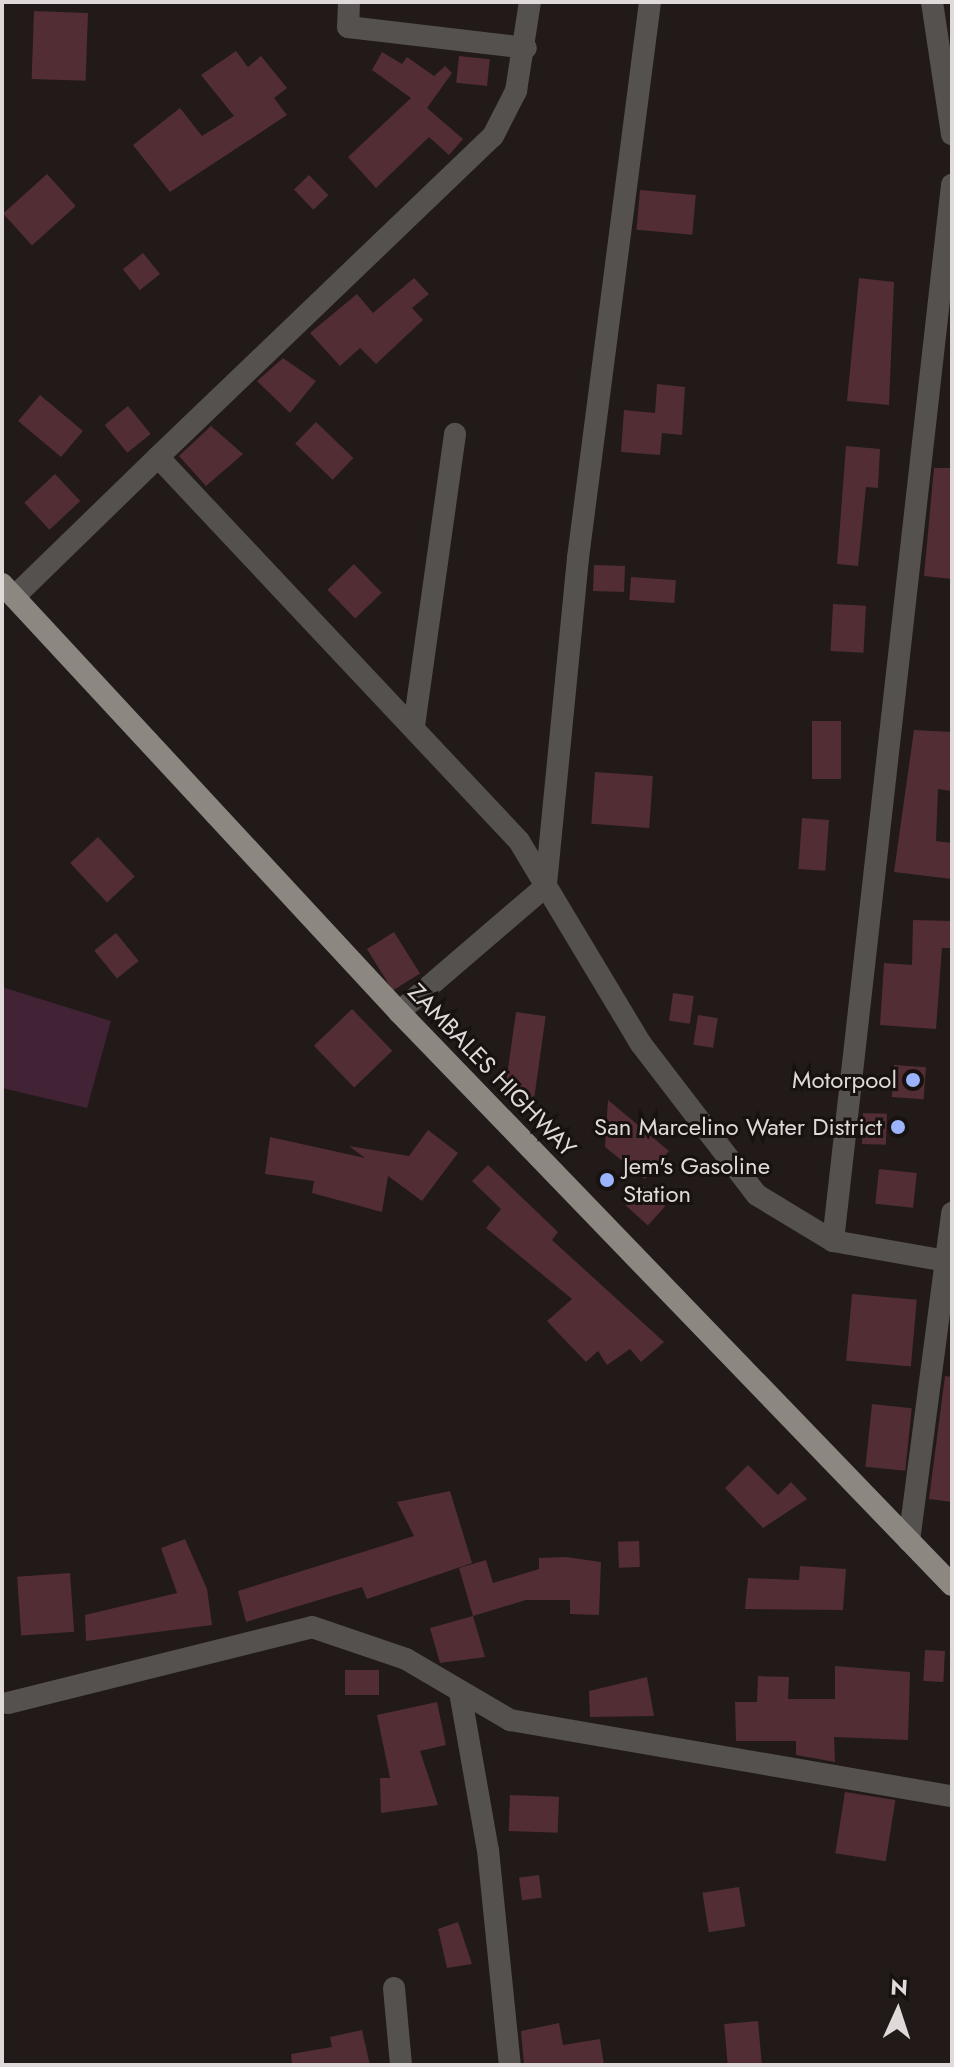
<!DOCTYPE html>
<html>
<head>
<meta charset="utf-8">
<style>
  body { margin:0 }
  #map { position:relative; width:954px; height:2067px; overflow:hidden; background:#211a18; font-family:Jost,sans-serif }
  div>[style] { position:absolute }
  .water>* { inset:0; background:#412335 }
  .building>* { inset:0; background:#522d34; transform-origin:0 0 }
  .minor>* { height:22px; margin:-11px; padding:0 11px; transform-origin:11px; border-radius:11px; background:#54514f }
  .primary>* { height:22px; margin:-11px; padding:0 11px; transform-origin:11px; border-radius:11px; background:#8d8782 }
  .dots>* { width:22px; height:22px; translate:-50% -50%; box-sizing:border-box; border:4px solid #17110f; border-radius:50% }
  span { translate:-50% -50%; white-space:nowrap; text-align:center; line-height:1.15; -webkit-text-stroke:6px #17110f; paint-order:stroke }
  .street-label { font-size:24px; color:#dfdad9 }
  .poi-label { font-size:24px; color:#dfdad9 }
  .right { translate:-100% -50%; text-align:right }
  .left { translate:0 -50%; text-align:left }
  .frame { position:absolute; inset:0; border:4px solid #dfdad9; pointer-events:none }
  .north { position:absolute; left:858px; top:1971px; width:80px; height:80px; -webkit-text-stroke:6px #17110f; paint-order:stroke; rotate:3deg; font-size:22px; font-weight:700; line-height:32px; text-align:center; color:#dfdad9 }
  .north::after { content:''; display:block; margin:auto; width:28px; height:36px; background:#dfdad9; clip-path:polygon(50% 0,100% 100%,50% 72%,0 100%) }
</style>
</head>
<body>
<div id="map">
  <div class="water">
    <i style="clip-path:polygon(2px 987px,111px 1021px,87px 1108px,2px 1088px)"></i>
  </div>
  <div class="building">
    <i style="left:34px;top:11px;width:54px;height:68px;rotate:2deg"></i>
    <i style="clip-path:polygon(236px 51px,248px 67px,261px 56px,287px 88px,274px 98px,287px 115px,170px 192px,133px 145px,180px 108px,202px 136px,234px 116px,201px 75px)"></i>
    <i style="clip-path:polygon(382px 52px,402px 64px,407px 57px,434px 76px,445px 66px,452px 73px,427px 108px,463px 139px,449px 155px,429px 137px,376px 188px,348px 157px,411px 98px,372px 70px)"></i>
    <i style="left:459px;top:56px;width:31px;height:27px;rotate:6deg"></i>
    <i style="left:47px;top:174px;width:43px;height:59px;rotate:48deg"></i>
    <i style="left:309px;top:175px;width:28px;height:21px;rotate:46deg"></i>
    <i style="left:640px;top:190px;width:56px;height:40px;rotate:5deg"></i>
    <i style="left:143px;top:253px;width:27px;height:26px;rotate:51deg"></i>
    <i style="clip-path:polygon(414px 278px,429px 294px,412px 308px,423px 320px,376px 364px,360px 348px,340px 366px,310px 333px,357px 294px,373px 313px)"></i>
    <i style="clip-path:polygon(859px 278px,894px 282px,889px 405px,847px 401px)"></i>
    <i style="clip-path:polygon(283px 358px,316px 381px,290px 413px,257px 381px)"></i>
    <i style="clip-path:polygon(657px 384px,685px 387px,682px 435px,662px 433px,660px 455px,621px 452px,624px 410px,655px 413px)"></i>
    <i style="left:40px;top:395px;width:56px;height:34px;rotate:40deg"></i>
    <i style="left:128px;top:406px;width:36px;height:30px;rotate:51deg"></i>
    <i style="left:316px;top:422px;width:52px;height:30px;rotate:44deg"></i>
    <i style="clip-path:polygon(211px 426px,243px 454px,206px 486px,179px 456px)"></i>
    <i style="clip-path:polygon(846px 446px,880px 449px,878px 488px,866px 487px,858px 566px,837px 564px)"></i>
    <i style="clip-path:polygon(934px 468px,952px 468px,952px 579px,924px 576px)"></i>
    <i style="left:55px;top:474px;width:37px;height:42px;rotate:47deg"></i>
    <i style="left:354px;top:564px;width:40px;height:37px;rotate:46deg"></i>
    <i style="left:594px;top:565px;width:31px;height:26px;rotate:2deg"></i>
    <i style="left:631px;top:577px;width:45px;height:23px;rotate:4deg"></i>
    <i style="left:833px;top:604px;width:33px;height:47px;rotate:3deg"></i>
    <i style="left:812px;top:721px;width:29px;height:58px"></i>
    <i style="clip-path:polygon(914px 730px,952px 732px,952px 791px,938px 789px,936px 841px,952px 843px,952px 879px,894px 872px)"></i>
    <i style="left:595px;top:772px;width:58px;height:52px;rotate:4deg"></i>
    <i style="left:802px;top:818px;width:27px;height:51px;rotate:4deg"></i>
    <i style="left:98px;top:837px;width:54px;height:38px;rotate:47deg"></i>
    <i style="clip-path:polygon(913px 920px,952px 921px,952px 948px,942px 948px,936px 1029px,880px 1025px,884px 963px,912px 965px)"></i>
    <i style="left:394px;top:932px;width:49px;height:32px;rotate:58deg"></i>
    <i style="left:116px;top:933px;width:36px;height:28px;rotate:51deg"></i>
    <i style="left:673px;top:993px;width:21px;height:28px;rotate:8deg"></i>
    <i style="left:352px;top:1009px;width:58px;height:53px;rotate:46deg"></i>
    <i style="left:516px;top:1012px;width:30px;height:85px;rotate:8deg"></i>
    <i style="left:698px;top:1015px;width:20px;height:30px;rotate:9deg"></i>
    <i style="left:894px;top:1065px;width:32px;height:32px;rotate:4deg"></i>
    <i style="clip-path:polygon(608px 1100px,669px 1151px,645px 1179px,605px 1147px)"></i>
    <i style="left:863px;top:1113px;width:24px;height:31px;rotate:2deg"></i>
    <i style="clip-path:polygon(428px 1130px,458px 1153px,422px 1201px,388px 1176px,382px 1212px,312px 1193px,314px 1181px,265px 1174px,270px 1137px,365px 1158px,349px 1146px,409px 1156px)"></i>
    <i style="clip-path:polygon(488px 1165px,558px 1232px,552px 1240px,664px 1342px,641px 1362px,630px 1349px,607px 1365px,598px 1351px,586px 1362px,563px 1338px,547px 1321px,572px 1299px,486px 1228px,501px 1209px,472px 1181px)"></i>
    <i style="left:879px;top:1169px;width:38px;height:35px;rotate:6deg"></i>
    <i style="left:643px;top:1186px;width:30px;height:26px;rotate:42deg"></i>
    <i style="left:852px;top:1294px;width:65px;height:67px;rotate:5deg"></i>
    <i style="clip-path:polygon(945px 1376px,952px 1377px,952px 1502px,929px 1499px)"></i>
    <i style="left:872px;top:1404px;width:40px;height:63px;rotate:6deg"></i>
    <i style="clip-path:polygon(748px 1465px,778px 1495px,791px 1482px,807px 1499px,763px 1528px,725px 1488px)"></i>
    <i style="clip-path:polygon(450px 1491px,472px 1563px,367px 1599px,362px 1587px,246px 1622px,238px 1591px,414px 1536px,397px 1502px)"></i>
    <i style="clip-path:polygon(185px 1539px,207px 1589px,212px 1625px,86px 1641px,85px 1615px,177px 1593px,161px 1548px)"></i>
    <i style="left:639px;top:1541px;width:26px;height:21px;rotate:88deg"></i>
    <i style="clip-path:polygon(566px 1557px,601px 1562px,599px 1615px,570px 1614px,570px 1600px,526px 1600px,473px 1616px,459px 1568px,486px 1560px,493px 1583px,539px 1569px,539px 1558px)"></i>
    <i style="clip-path:polygon(800px 1566px,846px 1569px,843px 1610px,745px 1609px,748px 1578px,799px 1580px)"></i>
    <i style="left:70px;top:1573px;width:59px;height:53px;rotate:86deg"></i>
    <i style="clip-path:polygon(473px 1616px,485px 1657px,440px 1663px,430px 1628px)"></i>
    <i style="left:925px;top:1650px;width:20px;height:31px;rotate:3deg"></i>
    <i style="clip-path:polygon(835px 1666px,910px 1672px,908px 1740px,834px 1737px,835px 1762px,796px 1755px,796px 1741px,736px 1741px,735px 1702px,757px 1702px,758px 1676px,789px 1677px,788px 1699px,835px 1699px)"></i>
    <i style="left:345px;top:1670px;width:34px;height:25px"></i>
    <i style="clip-path:polygon(647px 1677px,654px 1716px,590px 1717px,589px 1691px)"></i>
    <i style="clip-path:polygon(437px 1702px,446px 1745px,420px 1751px,438px 1805px,381px 1813px,380px 1778px,390px 1778px,377px 1715px)"></i>
    <i style="left:845px;top:1792px;width:51px;height:62px;rotate:9deg"></i>
    <i style="left:510px;top:1795px;width:49px;height:36px;rotate:2deg"></i>
    <i style="left:539px;top:1875px;width:23px;height:20px;rotate:83deg"></i>
    <i style="left:739px;top:1887px;width:40px;height:37px;rotate:81deg"></i>
    <i style="clip-path:polygon(458px 1922px,472px 1964px,447px 1968px,438px 1929px)"></i>
    <i style="left:758px;top:2021px;width:44px;height:34px;rotate:85deg"></i>
    <i style="clip-path:polygon(559px 2023px,563px 2045px,600px 2039px,604px 2065px,524px 2065px,521px 2031px)"></i>
    <i style="clip-path:polygon(362px 2030px,370px 2065px,292px 2065px,291px 2054px,332px 2047px,330px 2037px)"></i>
  </div>
  <div class="minor">
    <i style="left:349px;top:2px;width:25px;rotate:92deg"></i>
    <i style="left:348px;top:27px;width:179px;rotate:6.7deg"></i>
    <i style="left:650px;top:2px;width:561px;rotate:97.38deg"></i>
    <i style="left:578px;top:558px;width:330px;rotate:95.6deg"></i>
    <i style="left:546px;top:886px;width:184px;rotate:59deg"></i>
    <i style="left:641px;top:1044px;width:190px;rotate:52.5deg"></i>
    <i style="left:757px;top:1195px;width:89px;rotate:31.2deg"></i>
    <i style="left:833px;top:1241px;width:121px;rotate:10deg"></i>
    <i style="left:932px;top:2px;width:134px;rotate:81.4deg"></i>
    <i style="left:14px;top:597px;width:201px;rotate:-44.2deg"></i>
    <i style="left:414px;top:726px;width:295px;rotate:-82deg"></i>
    <i style="left:399px;top:1012px;width:194px;rotate:-40.6deg"></i>
    <i style="left:546px;top:886px;width:52px;rotate:-121deg"></i>
    <i style="left:519px;top:841px;width:527px;rotate:-133.23deg"></i>
    <i style="left:158px;top:457px;width:464px;rotate:-43.8deg"></i>
    <i style="left:493px;top:136px;width:51px;rotate:-62.9deg"></i>
    <i style="left:516px;top:91px;width:90px;rotate:-81.1deg"></i>
    <i style="left:833px;top:1241px;width:1063px;rotate:-83.57deg"></i>
    <i style="left:909px;top:1541px;width:331px;rotate:-82.5deg"></i>
    <i style="left:460px;top:1692px;width:160px;rotate:80deg"></i>
    <i style="left:488px;top:1850px;width:216px;rotate:84.2deg"></i>
    <i style="left:8px;top:1703px;width:313px;rotate:-14deg"></i>
    <i style="left:312px;top:1627px;width:99px;rotate:18.8deg"></i>
    <i style="left:406px;top:1659px;width:121px;rotate:30.4deg"></i>
    <i style="left:510px;top:1720px;width:448px;rotate:9.8deg"></i>
    <i style="left:394px;top:1988px;width:77px;rotate:84.8deg"></i>
  </div>
  <div class="primary">
    <i style="left:2px;top:584px;width:584px;rotate:47.15deg"></i>
    <i style="left:399px;top:1012px;width:796px;rotate:46.02deg"></i>
  </div>
  <div class="dots">
    <i style="left:913px;top:1080px;background:#9cb4fd"></i>
    <i style="left:898px;top:1127px;background:#9cb4fd"></i>
    <i style="left:607px;top:1180px;background:#9cb4fd"></i>
  </div>
  <div class="street-label">
    <span style="left:492px;top:1070px;rotate:46deg">ZAMBALES HIGHWAY</span>
  </div>
  <div class="poi-label">
    <span class="right" style="left:897px;top:1080px">Motorpool</span>
    <span class="right" style="left:882px;top:1127px">San Marcelino Water District</span>
    <span class="left" style="left:623px;top:1180px">Jem's Gasoline<br>Station</span>
  </div>
  <div class="frame"></div>
  <div class="north">N</div>
</div>
</body>
</html>
